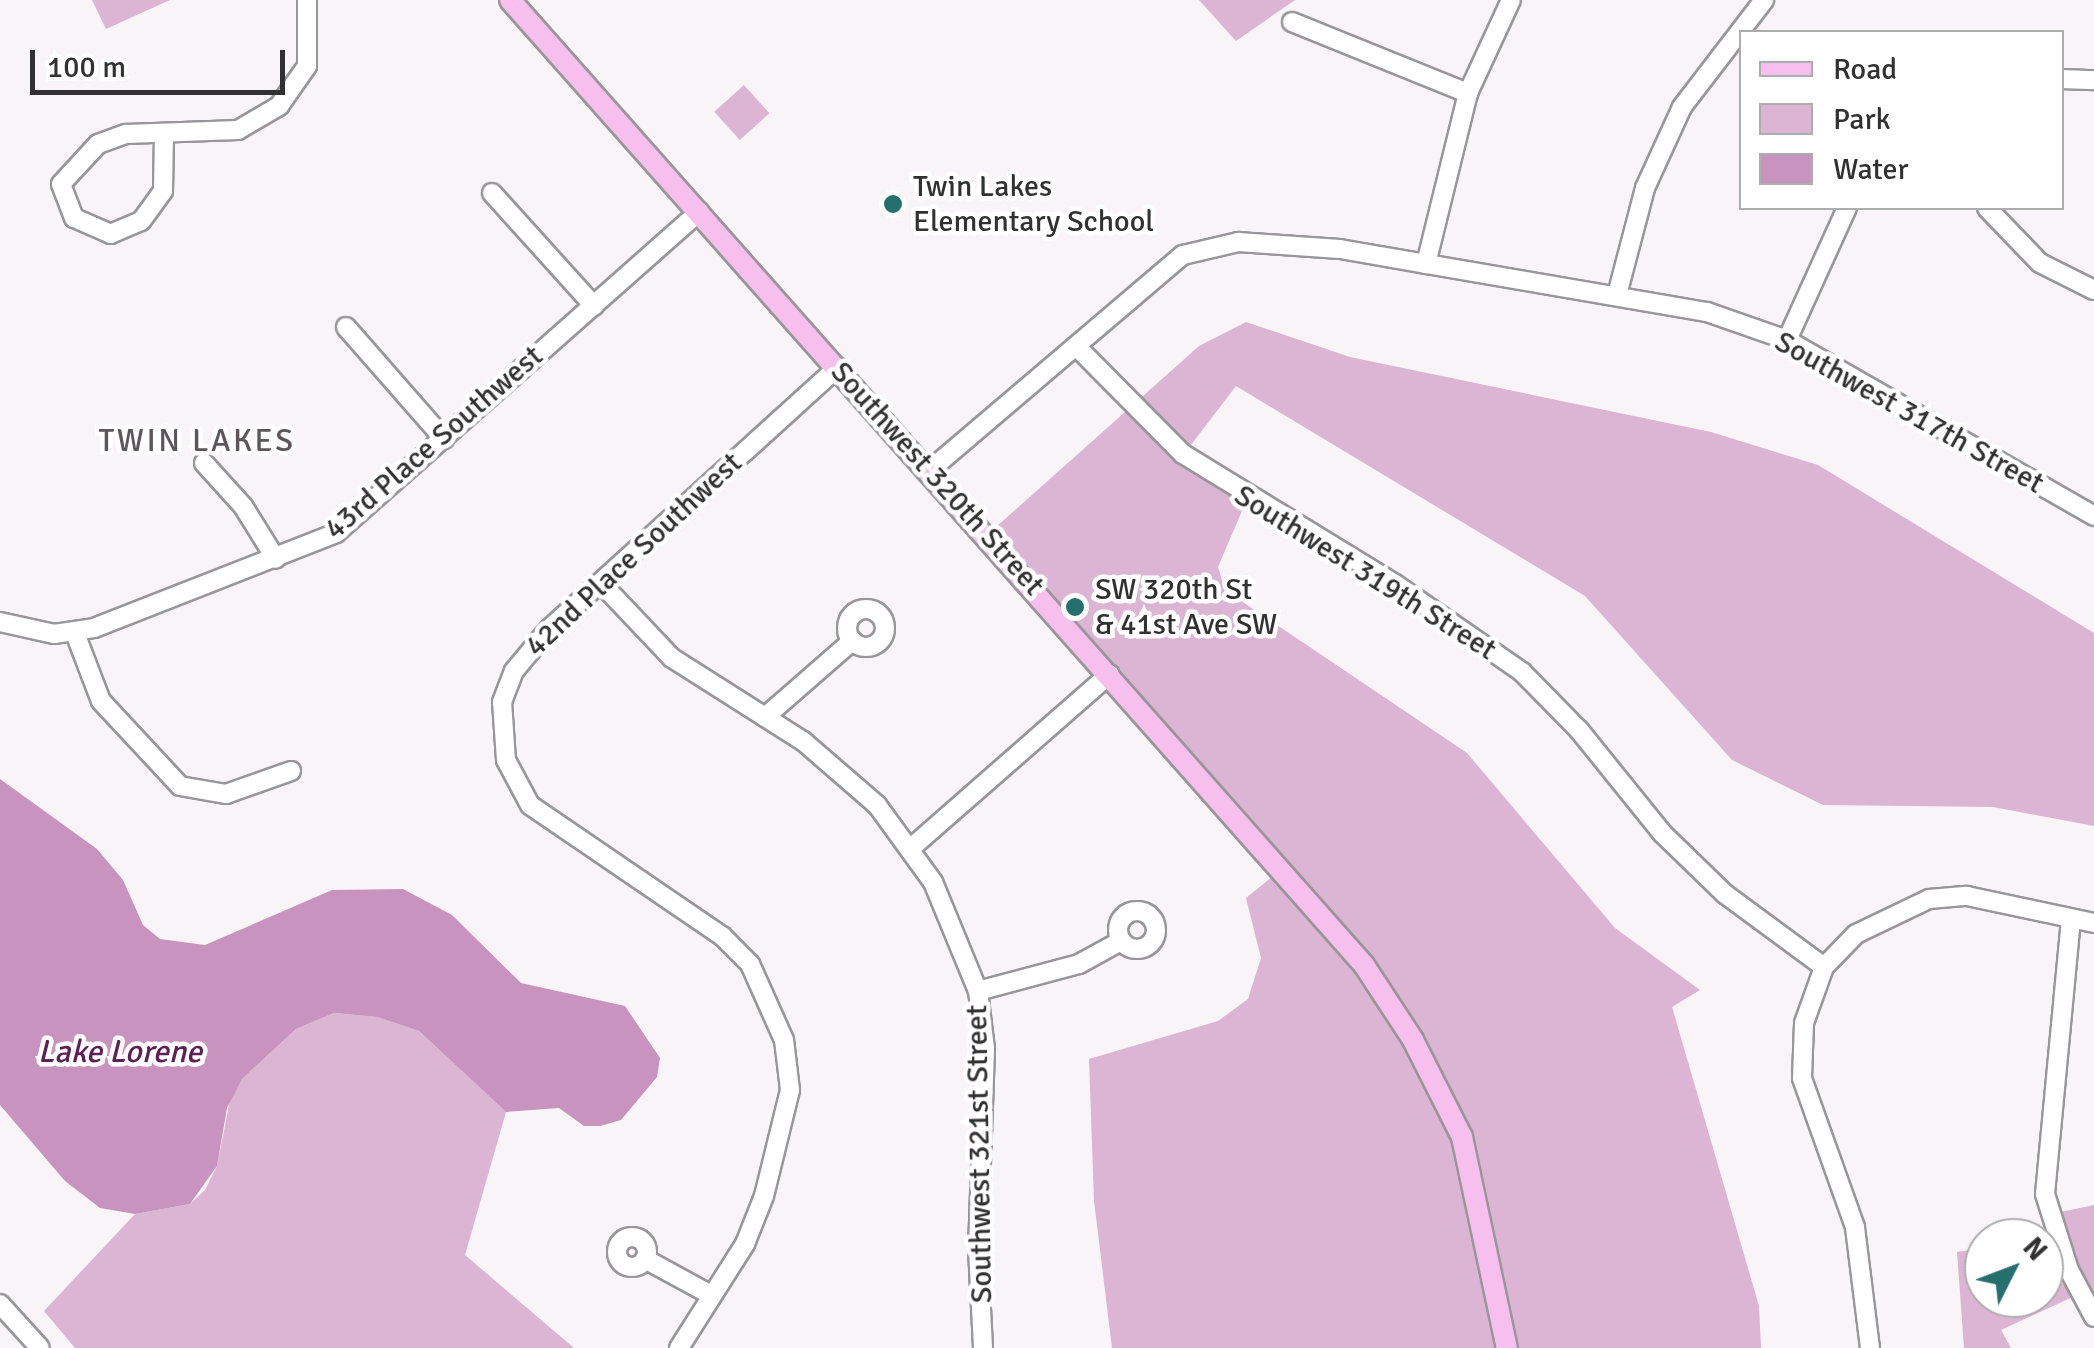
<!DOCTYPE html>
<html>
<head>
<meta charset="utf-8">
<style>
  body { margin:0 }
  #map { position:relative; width:2094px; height:1348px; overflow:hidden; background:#f8f4f7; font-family:Signika,sans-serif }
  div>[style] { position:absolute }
  .green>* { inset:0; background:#dcb4d4; transform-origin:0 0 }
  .water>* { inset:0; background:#c894bf }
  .roads { filter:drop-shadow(2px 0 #999699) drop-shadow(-2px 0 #999699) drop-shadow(0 2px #999699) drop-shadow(0 -2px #999699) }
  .minor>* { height:18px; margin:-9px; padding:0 9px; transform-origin:9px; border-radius:9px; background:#fff }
  .minor>.ring { margin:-9px; padding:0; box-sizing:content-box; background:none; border:18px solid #fff; border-radius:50% }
  .major>* { height:20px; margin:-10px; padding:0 10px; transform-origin:10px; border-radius:10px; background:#f6bfee }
  .dots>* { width:28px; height:28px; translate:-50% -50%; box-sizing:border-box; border:5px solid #fff; border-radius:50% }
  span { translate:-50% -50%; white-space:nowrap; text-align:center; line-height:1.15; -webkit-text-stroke:9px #fff; paint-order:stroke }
  .poi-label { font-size:30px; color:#323132 }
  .left { translate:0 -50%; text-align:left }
  .street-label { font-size:30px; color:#323132 }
  .neighbourhood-label { font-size:32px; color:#5a5659; letter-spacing:2.5px }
  .water-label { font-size:32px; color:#5d2056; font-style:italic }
  .legend { position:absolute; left:1739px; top:30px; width:325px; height:180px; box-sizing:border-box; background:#fff; border:2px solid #adadad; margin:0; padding:12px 18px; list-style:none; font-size:30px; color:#323132 }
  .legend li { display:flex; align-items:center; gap:20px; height:50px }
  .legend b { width:50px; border:2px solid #adadad }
  .north { position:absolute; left:1964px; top:1218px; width:100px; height:100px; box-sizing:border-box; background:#fff; border:2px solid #adadad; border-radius:50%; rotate:48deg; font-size:28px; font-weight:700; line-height:40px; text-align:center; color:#323132 }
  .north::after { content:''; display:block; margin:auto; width:35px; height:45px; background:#25706f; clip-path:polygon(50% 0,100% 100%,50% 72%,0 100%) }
  .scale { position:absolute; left:30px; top:50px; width:255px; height:45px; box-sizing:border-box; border:5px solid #323132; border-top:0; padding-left:12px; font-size:30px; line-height:35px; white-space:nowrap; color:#323132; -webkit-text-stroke:8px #fff; paint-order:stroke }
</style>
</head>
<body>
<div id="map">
  <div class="green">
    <i style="clip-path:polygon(92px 0,170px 0,106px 29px)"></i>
    <i style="clip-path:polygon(1199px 0,1295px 0,1236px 41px)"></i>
    <i style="left:744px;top:85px;width:38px;height:40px;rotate:48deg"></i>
    <i style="clip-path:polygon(1246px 322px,1350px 357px,1711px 432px,1818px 465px,2094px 633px,2094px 826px,1993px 807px,1823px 805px,1732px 760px,1585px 596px,1236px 386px,1184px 454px,1247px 499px,1218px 567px,1225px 590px,1467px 753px,1615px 928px,1700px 990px,1672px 1007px,1759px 1306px,1761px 1348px,1112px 1348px,1094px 1201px,1089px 1059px,1218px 1021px,1248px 999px,1261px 958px,1246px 898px,1283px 868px,987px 535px,1199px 346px)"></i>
    <i style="clip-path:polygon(334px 1013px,377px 1017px,419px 1031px,506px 1112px,465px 1255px,574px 1348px,75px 1348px,44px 1311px,135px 1214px,190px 1204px,205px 1190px,217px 1166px,231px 1095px,242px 1079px,296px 1029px)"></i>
    <i style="clip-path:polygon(2094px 1205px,2094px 1317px,2079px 1294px,2001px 1330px,2011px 1348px,1964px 1348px,1957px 1252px,1970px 1250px,1984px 1280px,1984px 1298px,1993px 1298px,1999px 1311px,2044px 1298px,2044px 1292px,2072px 1279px,2051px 1214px)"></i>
  </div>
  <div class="water">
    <i style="clip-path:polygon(0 779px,97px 849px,123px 880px,143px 925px,160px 939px,205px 945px,332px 890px,403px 889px,452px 915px,521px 983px,625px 1006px,660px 1058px,657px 1077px,621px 1120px,600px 1126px,584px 1126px,559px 1108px,506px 1112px,419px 1031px,377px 1017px,334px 1013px,296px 1029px,242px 1079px,227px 1108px,217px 1166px,190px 1204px,135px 1214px,100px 1208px,65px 1181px,0 1105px)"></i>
  </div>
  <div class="roads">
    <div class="minor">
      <i style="left:1292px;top:22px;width:190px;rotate:22deg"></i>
      <i style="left:2062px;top:79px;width:32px;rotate:2deg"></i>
      <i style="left:164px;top:134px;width:57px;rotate:91deg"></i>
      <i style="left:163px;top:191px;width:37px;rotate:126deg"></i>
      <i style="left:141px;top:221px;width:33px;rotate:157deg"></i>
      <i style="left:111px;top:234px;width:40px;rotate:-156.6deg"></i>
      <i style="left:74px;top:218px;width:36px;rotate:-111deg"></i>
      <i style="left:61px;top:184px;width:54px;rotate:-47.2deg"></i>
      <i style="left:98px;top:144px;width:30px;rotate:-20deg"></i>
      <i style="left:126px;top:134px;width:112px;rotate:-2deg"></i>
      <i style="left:238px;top:130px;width:48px;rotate:-30.3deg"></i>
      <i style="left:279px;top:106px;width:49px;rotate:-55deg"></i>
      <i style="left:307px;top:66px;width:66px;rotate:-90deg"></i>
      <i style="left:492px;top:193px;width:152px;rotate:47.9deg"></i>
      <i style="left:1987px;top:208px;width:76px;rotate:46.1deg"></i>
      <i style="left:2040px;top:263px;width:60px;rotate:26.6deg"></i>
      <i style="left:1426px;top:264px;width:285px;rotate:9.7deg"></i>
      <i style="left:1707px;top:312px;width:85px;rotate:19.3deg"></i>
      <i style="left:1787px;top:340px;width:354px;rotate:29.8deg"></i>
      <i style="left:1617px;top:295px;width:111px;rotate:-75.3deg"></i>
      <i style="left:1645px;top:188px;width:89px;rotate:-65.4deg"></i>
      <i style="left:1682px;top:107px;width:135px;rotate:-52.5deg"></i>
      <i style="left:346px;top:327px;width:149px;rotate:48.8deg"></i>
      <i style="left:1787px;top:340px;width:145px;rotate:-65.6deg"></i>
      <i style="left:1076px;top:346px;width:152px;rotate:45.3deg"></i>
      <i style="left:1183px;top:454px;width:249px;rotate:31.5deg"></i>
      <i style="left:1395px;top:584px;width:155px;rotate:34.7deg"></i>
      <i style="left:1522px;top:672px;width:81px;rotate:45.5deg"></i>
      <i style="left:1579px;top:730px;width:132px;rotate:51.1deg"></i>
      <i style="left:1662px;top:833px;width:88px;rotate:44.1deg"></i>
      <i style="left:1725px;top:894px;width:123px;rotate:36.4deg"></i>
      <i style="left:204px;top:463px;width:58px;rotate:47.8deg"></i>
      <i style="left:243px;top:506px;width:62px;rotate:58.1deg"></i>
      <i style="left:930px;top:470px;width:332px;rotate:-40.4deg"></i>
      <i style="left:1183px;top:255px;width:57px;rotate:-13.3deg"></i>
      <i style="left:1238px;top:242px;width:102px;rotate:3.9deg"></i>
      <i style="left:1340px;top:249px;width:87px;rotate:9.9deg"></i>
      <i style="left:1426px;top:264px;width:176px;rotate:-76.2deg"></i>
      <i style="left:1468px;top:93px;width:102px;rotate:-65.2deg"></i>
      <i style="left:601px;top:583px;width:103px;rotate:46.6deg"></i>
      <i style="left:672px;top:658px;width:155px;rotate:32.4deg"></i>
      <i style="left:803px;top:741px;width:98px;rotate:40.9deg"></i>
      <i style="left:877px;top:805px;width:95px;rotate:54deg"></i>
      <i style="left:933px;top:882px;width:118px;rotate:67.6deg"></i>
      <i style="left:978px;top:991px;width:58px;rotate:83.1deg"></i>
      <i style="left:985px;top:1049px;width:200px;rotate:92deg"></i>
      <i style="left:978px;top:1249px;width:99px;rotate:87.1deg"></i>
      <i class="ring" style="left:847px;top:609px;width:20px;height:20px"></i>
      <i style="left:0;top:622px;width:55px;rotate:12.5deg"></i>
      <i style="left:54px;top:634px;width:40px;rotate:-8.5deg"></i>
      <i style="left:94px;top:628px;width:260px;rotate:-21.4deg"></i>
      <i style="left:336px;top:533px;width:485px;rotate:-41.5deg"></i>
      <i style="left:75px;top:633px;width:73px;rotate:69.1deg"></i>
      <i style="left:101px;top:701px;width:116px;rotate:47.1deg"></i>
      <i style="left:180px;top:786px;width:47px;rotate:9.9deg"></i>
      <i style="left:226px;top:794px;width:69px;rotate:-19.5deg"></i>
      <i style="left:765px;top:717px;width:116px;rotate:-41.1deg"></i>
      <i style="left:911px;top:848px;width:264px;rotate:-41.2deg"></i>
      <i class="ring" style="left:1118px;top:911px;width:20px;height:20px"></i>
      <i style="left:2071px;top:919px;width:276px;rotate:95.4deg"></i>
      <i style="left:2045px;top:1194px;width:80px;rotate:72.5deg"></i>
      <i style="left:2069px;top:1270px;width:53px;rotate:62deg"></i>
      <i style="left:978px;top:991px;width:105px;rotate:-15deg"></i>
      <i style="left:1079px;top:964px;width:48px;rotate:-28.7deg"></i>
      <i class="ring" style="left:617px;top:1237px;width:12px;height:12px"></i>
      <i style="left:645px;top:1259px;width:75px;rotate:28.6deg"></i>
      <i style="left:0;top:1304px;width:59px;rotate:47.7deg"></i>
      <i style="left:679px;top:1348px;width:123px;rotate:-57.6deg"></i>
      <i style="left:745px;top:1244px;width:52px;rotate:-68.4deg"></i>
      <i style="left:764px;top:1196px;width:109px;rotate:-76.2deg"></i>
      <i style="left:790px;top:1090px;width:50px;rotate:-96.8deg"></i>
      <i style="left:784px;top:1040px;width:83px;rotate:-114.1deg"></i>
      <i style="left:750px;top:964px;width:40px;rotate:-135deg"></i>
      <i style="left:722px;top:936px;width:232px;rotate:-145.7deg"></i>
      <i style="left:530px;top:805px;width:51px;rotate:-118.1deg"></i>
      <i style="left:506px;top:760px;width:58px;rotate:-93.9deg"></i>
      <i style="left:502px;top:702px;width:33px;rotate:-69deg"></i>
      <i style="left:514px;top:671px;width:53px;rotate:-50.3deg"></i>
      <i style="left:548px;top:630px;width:391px;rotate:-42.2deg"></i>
      <i style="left:1870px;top:1348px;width:122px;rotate:-97.1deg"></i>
      <i style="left:1855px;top:1227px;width:158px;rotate:-109.6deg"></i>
      <i style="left:1802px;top:1078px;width:55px;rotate:-87.9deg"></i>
      <i style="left:1804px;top:1023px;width:59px;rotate:-70.3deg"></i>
      <i style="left:1824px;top:967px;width:46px;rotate:-45.9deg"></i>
      <i style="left:1856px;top:934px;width:81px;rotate:-25.6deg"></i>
      <i style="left:1929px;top:899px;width:38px;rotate:-5deg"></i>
      <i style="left:1967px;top:896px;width:130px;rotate:12deg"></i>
    </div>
    <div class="major">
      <i style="left:510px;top:0;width:1289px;rotate:48.49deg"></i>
      <i style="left:1364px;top:965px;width:90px;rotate:56.8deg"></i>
      <i style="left:1413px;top:1040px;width:109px;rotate:63.2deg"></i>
      <i style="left:1462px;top:1137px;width:216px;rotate:78deg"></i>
    </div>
  </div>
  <div class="dots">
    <i style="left:893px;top:204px;background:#25706f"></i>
    <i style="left:1075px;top:607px;background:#25706f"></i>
  </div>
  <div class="poi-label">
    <span class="left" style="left:913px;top:204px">Twin Lakes<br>Elementary School</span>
    <span class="left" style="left:1095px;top:607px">SW 320th St<br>&amp; 41st Ave SW</span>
  </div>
  <div class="street-label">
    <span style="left:1909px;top:413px;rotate:29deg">Southwest 317th Street</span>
    <span style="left:434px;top:443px;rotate:-41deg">43rd Place Southwest</span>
    <span style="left:937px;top:479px;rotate:48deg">Southwest 320th Street</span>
    <span style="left:634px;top:555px;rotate:-43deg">42nd Place Southwest</span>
    <span style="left:1365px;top:573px;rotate:32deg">Southwest 319th Street</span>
    <span style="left:980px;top:1154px;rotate:-91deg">Southwest 321st Street</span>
  </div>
  <div class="neighbourhood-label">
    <span style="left:197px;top:441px">TWIN LAKES</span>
  </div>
  <div class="water-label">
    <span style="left:120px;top:1052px">Lake Lorene</span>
  </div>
  <ul class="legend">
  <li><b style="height:12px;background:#f6bfee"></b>Road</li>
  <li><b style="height:28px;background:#dcb4d4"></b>Park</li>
  <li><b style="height:28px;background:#c894bf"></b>Water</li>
  </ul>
  <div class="north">N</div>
  <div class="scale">100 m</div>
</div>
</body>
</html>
